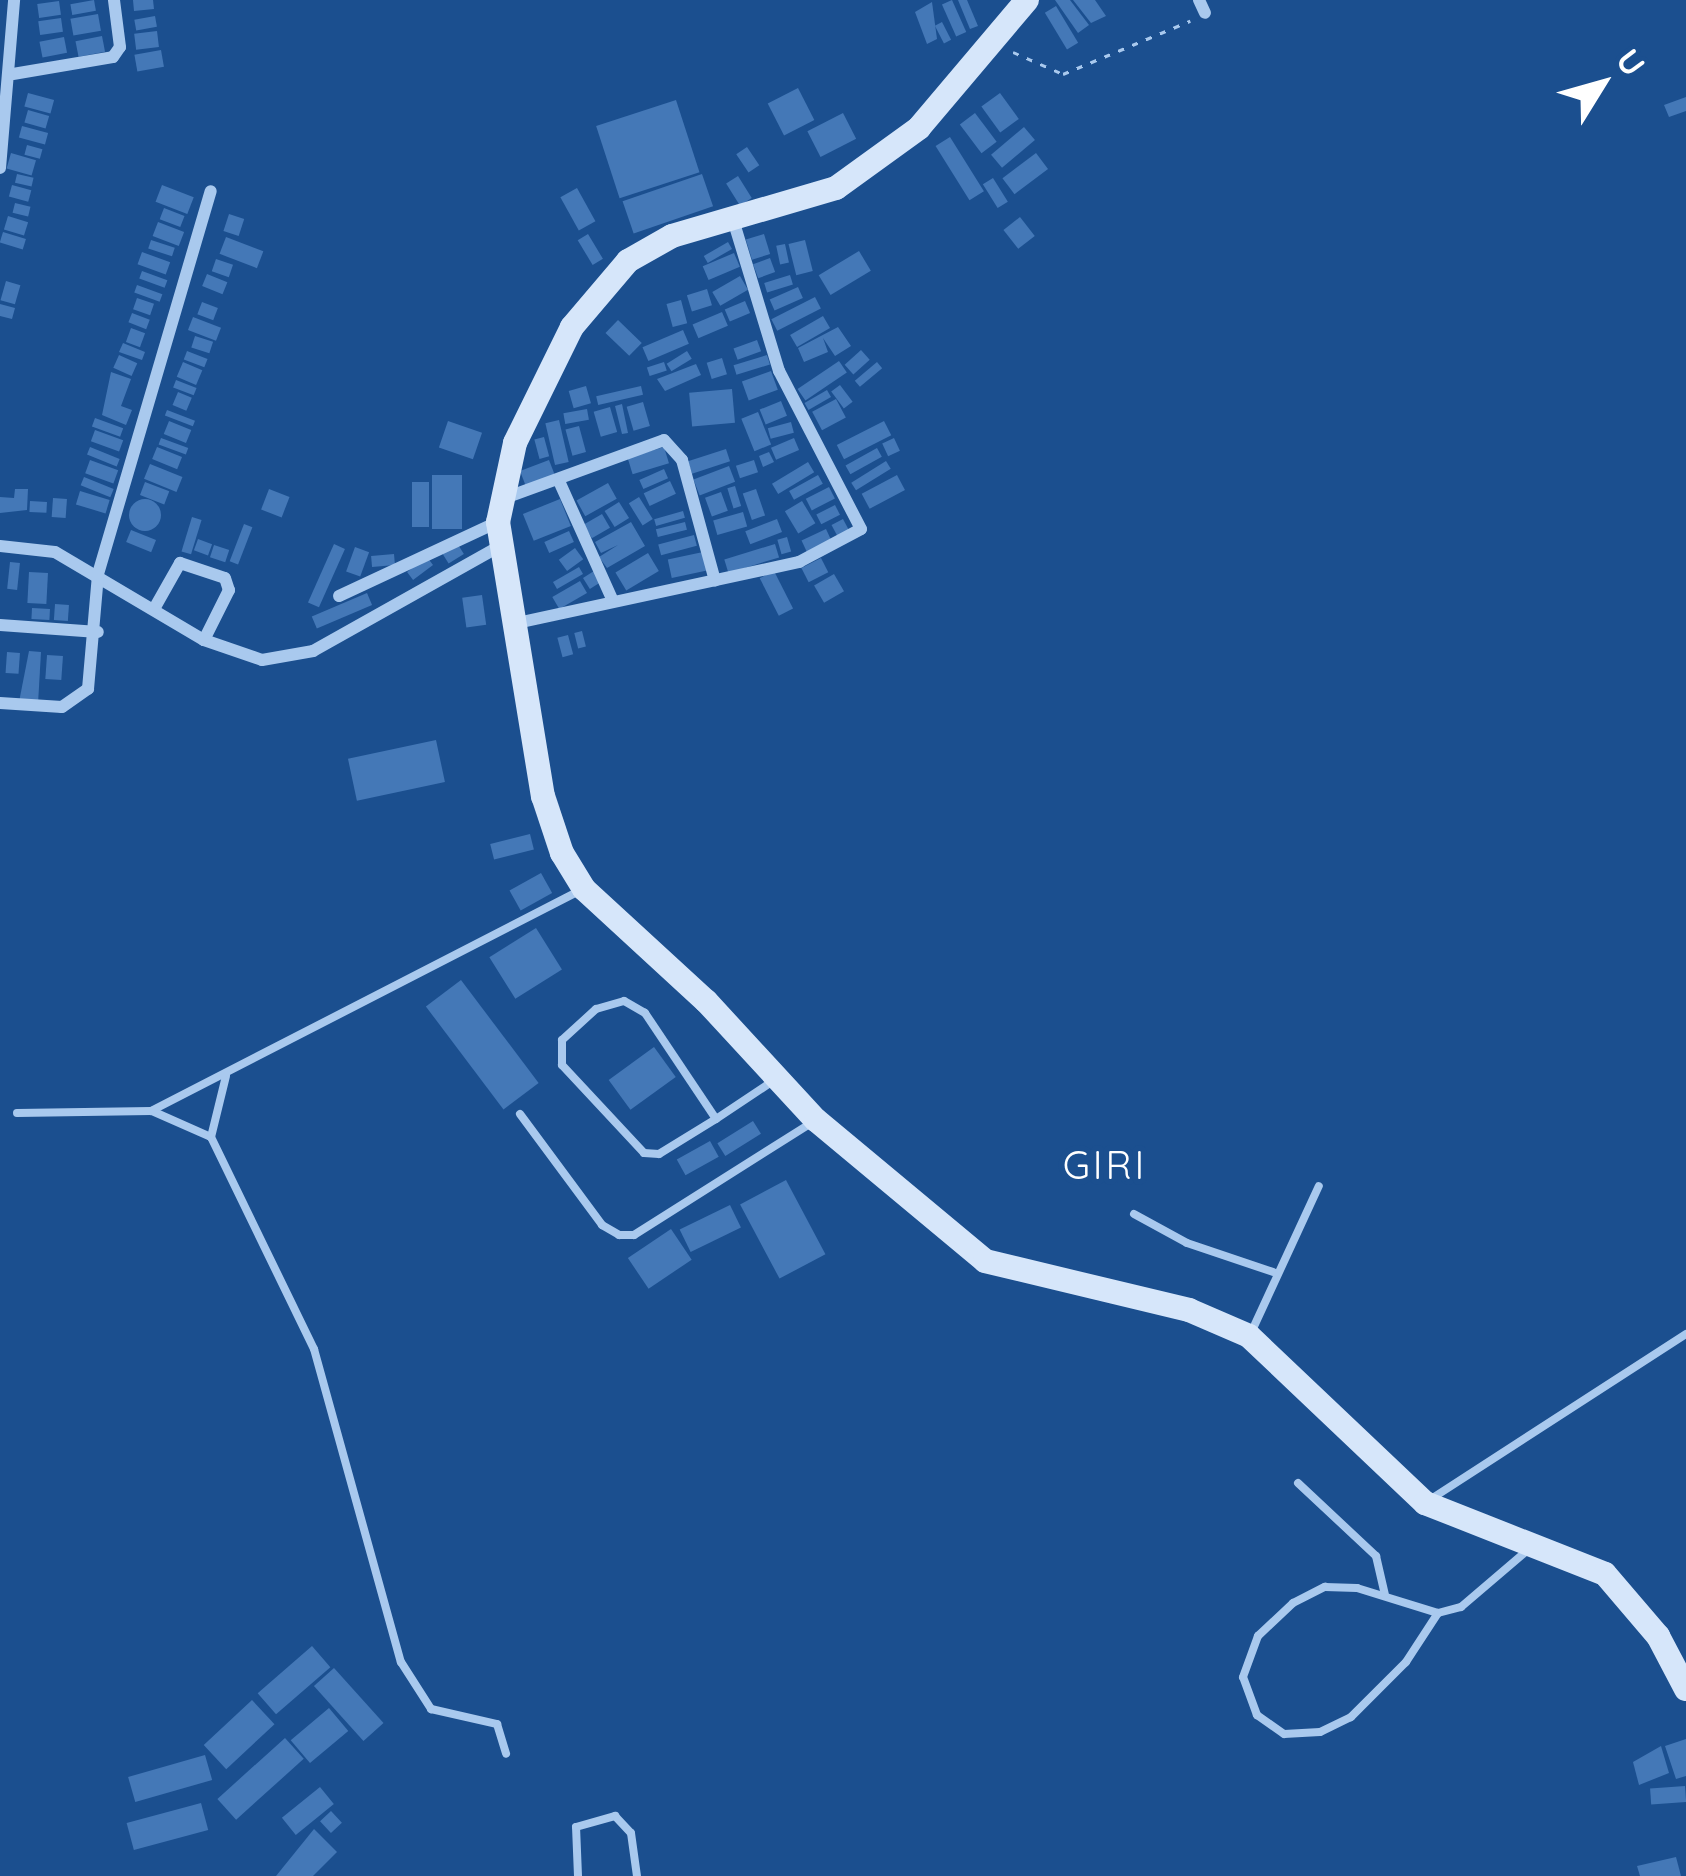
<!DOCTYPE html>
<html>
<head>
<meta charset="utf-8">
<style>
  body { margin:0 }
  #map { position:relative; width:1686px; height:1876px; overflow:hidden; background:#1b4f8f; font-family:Quicksand,sans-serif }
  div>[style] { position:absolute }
  .building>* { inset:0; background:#4478b7; transform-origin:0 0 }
  .round { border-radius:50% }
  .path>* { height:3px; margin-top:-1.5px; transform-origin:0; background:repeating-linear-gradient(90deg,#a9c9ee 0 6px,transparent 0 15px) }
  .lane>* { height:8px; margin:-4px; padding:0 4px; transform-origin:4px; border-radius:4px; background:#a9c9ee }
  .street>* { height:12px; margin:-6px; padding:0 6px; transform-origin:6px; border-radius:6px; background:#a9c9ee }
  .secondary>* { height:24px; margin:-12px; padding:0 12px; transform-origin:12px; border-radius:12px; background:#d6e6fa }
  span { translate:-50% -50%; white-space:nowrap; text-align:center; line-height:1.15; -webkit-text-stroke:12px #1b4f8f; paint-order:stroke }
  .quarter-label { font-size:39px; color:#fff; letter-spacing:3px }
  .north { position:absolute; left:1542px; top:24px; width:120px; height:120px; -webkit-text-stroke:9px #1b4f8f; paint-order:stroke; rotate:53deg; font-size:33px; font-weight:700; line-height:48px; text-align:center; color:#fff }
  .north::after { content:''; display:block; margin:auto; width:42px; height:54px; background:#fff; clip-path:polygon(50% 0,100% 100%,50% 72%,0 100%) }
</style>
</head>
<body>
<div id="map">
  <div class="building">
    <i style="left:94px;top:0;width:11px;height:24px;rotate:80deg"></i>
    <i style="clip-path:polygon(133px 0,153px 0,154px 9px,134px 11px)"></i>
    <i style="left:952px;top:0;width:35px;height:11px;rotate:66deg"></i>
    <i style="clip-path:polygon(958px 0,967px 0,978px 26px,970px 29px)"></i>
    <i style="clip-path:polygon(1055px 0,1070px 0,1089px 25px,1078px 33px)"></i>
    <i style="clip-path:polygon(1073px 0,1095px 0,1106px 16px,1091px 23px)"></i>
    <i style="left:59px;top:1px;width:14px;height:22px;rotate:82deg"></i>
    <i style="clip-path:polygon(932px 2px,937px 39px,927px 44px,915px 12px)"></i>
    <i style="left:1056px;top:6px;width:43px;height:13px;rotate:59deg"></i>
    <i style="left:98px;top:14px;width:17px;height:28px;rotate:80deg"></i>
    <i style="left:155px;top:16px;width:11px;height:21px;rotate:80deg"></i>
    <i style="left:61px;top:18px;width:14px;height:23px;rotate:82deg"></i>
    <i style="left:942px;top:22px;width:20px;height:8px;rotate:63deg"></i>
    <i style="left:157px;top:31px;width:16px;height:23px;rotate:83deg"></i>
    <i style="left:102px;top:36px;width:16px;height:27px;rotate:79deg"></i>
    <i style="left:64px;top:37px;width:16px;height:25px;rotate:79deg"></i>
    <i style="left:161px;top:50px;width:17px;height:27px;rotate:80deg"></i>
    <i style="left:798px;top:88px;width:36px;height:34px;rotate:63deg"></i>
    <i style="left:28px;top:93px;width:27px;height:14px;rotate:15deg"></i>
    <i style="left:1000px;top:93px;width:32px;height:23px;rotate:54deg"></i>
    <i style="clip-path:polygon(1686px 97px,1686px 111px,1669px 117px,1664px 105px)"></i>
    <i style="left:676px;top:100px;width:76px;height:84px;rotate:72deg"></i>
    <i style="left:28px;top:110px;width:22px;height:13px;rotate:16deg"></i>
    <i style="left:843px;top:113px;width:29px;height:40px;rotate:63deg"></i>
    <i style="left:975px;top:113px;width:36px;height:19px;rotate:53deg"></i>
    <i style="left:22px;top:126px;width:27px;height:12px;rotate:15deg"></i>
    <i style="left:1024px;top:127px;width:17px;height:43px;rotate:50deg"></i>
    <i style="left:950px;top:137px;width:64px;height:17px;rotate:58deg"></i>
    <i style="left:27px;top:145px;width:16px;height:10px;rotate:15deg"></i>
    <i style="left:747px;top:147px;width:22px;height:13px;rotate:56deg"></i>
    <i style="left:11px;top:153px;width:26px;height:16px;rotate:16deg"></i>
    <i style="left:1036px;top:153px;width:20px;height:42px;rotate:53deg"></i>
    <i style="left:17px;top:174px;width:17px;height:9px;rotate:13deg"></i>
    <i style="left:702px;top:174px;width:34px;height:84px;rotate:71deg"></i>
    <i style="left:738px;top:176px;width:26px;height:14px;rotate:58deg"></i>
    <i style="left:993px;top:178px;width:28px;height:12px;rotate:58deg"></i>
    <i style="left:12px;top:185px;width:20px;height:12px;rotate:15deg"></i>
    <i style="left:162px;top:185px;width:34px;height:18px;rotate:21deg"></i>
    <i style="left:577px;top:188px;width:38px;height:19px;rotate:61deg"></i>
    <i style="left:15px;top:203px;width:16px;height:10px;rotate:14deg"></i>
    <i style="left:164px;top:208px;width:22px;height:12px;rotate:21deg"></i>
    <i style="left:229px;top:214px;width:16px;height:18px;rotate:18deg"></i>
    <i style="left:8px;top:216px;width:21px;height:14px;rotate:17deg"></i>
    <i style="left:1020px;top:217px;width:24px;height:21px;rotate:52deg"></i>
    <i style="left:158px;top:222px;width:28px;height:15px;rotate:21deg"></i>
    <i style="left:3px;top:232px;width:24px;height:11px;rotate:17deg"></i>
    <i style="left:588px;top:234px;width:29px;height:12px;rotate:59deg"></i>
    <i style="left:764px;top:234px;width:21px;height:19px;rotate:73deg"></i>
    <i style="left:226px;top:237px;width:40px;height:18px;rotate:21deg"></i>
    <i style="left:151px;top:240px;width:25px;height:9px;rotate:18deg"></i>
    <i style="left:805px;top:240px;width:32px;height:17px;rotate:76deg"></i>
    <i style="left:728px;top:242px;width:8px;height:28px;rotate:60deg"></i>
    <i style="left:785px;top:244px;width:19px;height:9px;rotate:78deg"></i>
    <i style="left:859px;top:251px;width:23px;height:47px;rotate:59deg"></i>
    <i style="left:142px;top:252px;width:30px;height:13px;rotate:20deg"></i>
    <i style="left:734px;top:253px;width:15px;height:34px;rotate:67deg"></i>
    <i style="left:770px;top:258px;width:15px;height:18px;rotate:70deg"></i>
    <i style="left:216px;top:259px;width:18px;height:13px;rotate:19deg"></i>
    <i style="left:142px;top:271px;width:27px;height:8px;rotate:20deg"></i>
    <i style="left:207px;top:274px;width:22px;height:13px;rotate:22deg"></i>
    <i style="left:790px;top:275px;width:10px;height:27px;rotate:73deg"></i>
    <i style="left:740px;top:276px;width:16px;height:32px;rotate:60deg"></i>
    <i style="left:6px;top:281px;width:15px;height:20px;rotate:16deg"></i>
    <i style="left:137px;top:285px;width:27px;height:8px;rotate:20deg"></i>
    <i style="left:798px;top:287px;width:12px;height:31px;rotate:66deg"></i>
    <i style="left:707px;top:289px;width:17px;height:21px;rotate:73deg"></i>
    <i style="left:815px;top:297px;width:13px;height:49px;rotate:63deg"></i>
    <i style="left:137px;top:298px;width:18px;height:12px;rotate:19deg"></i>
    <i style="left:681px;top:300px;width:24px;height:15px;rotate:75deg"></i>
    <i style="left:745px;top:301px;width:13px;height:22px;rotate:67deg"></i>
    <i style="left:202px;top:302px;width:17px;height:13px;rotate:21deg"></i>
    <i style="clip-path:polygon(0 304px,15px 308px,12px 319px,0 316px)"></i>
    <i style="left:722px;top:312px;width:15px;height:32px;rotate:67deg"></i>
    <i style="left:132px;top:313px;width:19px;height:10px;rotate:21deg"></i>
    <i style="left:823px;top:316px;width:14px;height:38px;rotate:60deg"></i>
    <i style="left:193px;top:317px;width:30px;height:14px;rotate:21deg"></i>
    <i style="left:618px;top:320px;width:33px;height:18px;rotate:44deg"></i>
    <i style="clip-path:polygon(838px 327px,851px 346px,835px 356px,823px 338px,828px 352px,804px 362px,798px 348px)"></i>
    <i style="left:131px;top:328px;width:15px;height:15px;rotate:20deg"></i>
    <i style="left:683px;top:330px;width:15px;height:44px;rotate:67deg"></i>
    <i style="left:195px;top:336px;width:19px;height:12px;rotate:18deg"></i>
    <i style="left:757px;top:340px;width:12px;height:25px;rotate:70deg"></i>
    <i style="clip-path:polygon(123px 343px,145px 352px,142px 360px,119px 352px)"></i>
    <i style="left:861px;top:350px;width:13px;height:22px;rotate:48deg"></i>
    <i style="left:187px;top:351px;width:22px;height:9px;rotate:21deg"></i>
    <i style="left:687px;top:351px;width:9px;height:24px;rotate:58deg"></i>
    <i style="left:119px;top:355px;width:20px;height:14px;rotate:24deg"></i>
    <i style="left:767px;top:355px;width:10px;height:35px;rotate:73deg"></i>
    <i style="left:722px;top:358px;width:17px;height:16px;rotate:73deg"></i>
    <i style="left:839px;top:361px;width:14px;height:50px;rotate:56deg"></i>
    <i style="left:183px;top:362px;width:21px;height:16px;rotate:23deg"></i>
    <i style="left:664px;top:362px;width:9px;height:18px;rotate:72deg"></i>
    <i style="left:877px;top:362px;width:8px;height:29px;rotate:50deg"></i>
    <i style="clip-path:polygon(696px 364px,701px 375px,665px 391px,657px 379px)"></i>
    <i style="left:771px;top:371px;width:20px;height:31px;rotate:70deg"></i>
    <i style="clip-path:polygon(111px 372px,131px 379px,121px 406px,132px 410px,126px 425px,102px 415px)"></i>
    <i style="left:176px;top:380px;width:22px;height:8px;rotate:21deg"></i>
    <i style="left:840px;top:385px;width:21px;height:11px;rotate:53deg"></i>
    <i style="left:586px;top:386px;width:18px;height:18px;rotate:74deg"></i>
    <i style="left:641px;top:386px;width:9px;height:46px;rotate:77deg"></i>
    <i style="left:732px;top:389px;width:34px;height:43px;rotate:85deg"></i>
    <i style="left:827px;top:390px;width:8px;height:26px;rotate:60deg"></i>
    <i style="left:178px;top:392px;width:15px;height:14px;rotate:23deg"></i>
    <i style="left:836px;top:399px;width:21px;height:27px;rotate:62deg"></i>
    <i style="left:781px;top:401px;width:16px;height:23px;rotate:68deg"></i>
    <i style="left:643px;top:402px;width:25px;height:17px;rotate:74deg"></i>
    <i style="clip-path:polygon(622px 404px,628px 433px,622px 434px,615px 406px)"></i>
    <i style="left:610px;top:407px;width:26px;height:17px;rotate:74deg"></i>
    <i style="left:587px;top:409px;width:11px;height:24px;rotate:80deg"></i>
    <i style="left:167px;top:410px;width:30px;height:6px;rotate:21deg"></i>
    <i style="left:758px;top:412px;width:35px;height:18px;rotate:68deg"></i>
    <i style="left:95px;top:418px;width:30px;height:9px;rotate:20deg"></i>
    <i style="left:559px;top:420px;width:43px;height:14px;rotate:77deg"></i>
    <i style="left:169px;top:421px;width:24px;height:14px;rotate:22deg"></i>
    <i style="left:448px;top:421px;width:36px;height:28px;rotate:19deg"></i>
    <i style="left:884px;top:421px;width:16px;height:53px;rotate:63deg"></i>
    <i style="left:791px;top:422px;width:11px;height:24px;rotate:75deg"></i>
    <i style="left:579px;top:426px;width:27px;height:14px;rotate:75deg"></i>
    <i style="left:95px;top:430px;width:30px;height:12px;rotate:20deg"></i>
    <i style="left:544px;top:437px;width:20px;height:10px;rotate:75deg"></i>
    <i style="left:161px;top:438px;width:29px;height:7px;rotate:20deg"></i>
    <i style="left:794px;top:438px;width:13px;height:25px;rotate:67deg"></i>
    <i style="left:894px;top:438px;width:14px;height:13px;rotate:65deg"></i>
    <i style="left:90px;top:447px;width:32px;height:8px;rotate:22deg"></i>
    <i style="left:157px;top:447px;width:27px;height:13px;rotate:22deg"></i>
    <i style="left:664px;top:447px;width:17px;height:38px;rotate:73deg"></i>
    <i style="left:877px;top:448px;width:10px;height:36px;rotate:61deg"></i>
    <i style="left:726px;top:449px;width:13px;height:40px;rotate:72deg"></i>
    <i style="clip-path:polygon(769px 452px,774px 462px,763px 467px,759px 456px)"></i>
    <i style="left:90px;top:460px;width:30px;height:14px;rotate:20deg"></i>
    <i style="left:549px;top:460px;width:17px;height:31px;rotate:69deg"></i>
    <i style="left:754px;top:460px;width:13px;height:19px;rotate:72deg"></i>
    <i style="left:886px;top:461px;width:9px;height:41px;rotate:58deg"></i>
    <i style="left:808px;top:462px;width:12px;height:42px;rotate:59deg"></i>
    <i style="left:150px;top:464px;width:35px;height:16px;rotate:22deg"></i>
    <i style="left:729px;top:466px;width:17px;height:38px;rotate:69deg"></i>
    <i style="left:664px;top:469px;width:10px;height:27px;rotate:66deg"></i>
    <i style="left:432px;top:475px;width:30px;height:54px"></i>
    <i style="left:818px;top:475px;width:10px;height:33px;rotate:61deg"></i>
    <i style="left:897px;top:475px;width:17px;height:40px;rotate:62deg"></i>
    <i style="left:84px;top:477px;width:32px;height:9px;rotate:22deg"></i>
    <i style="left:670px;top:481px;width:14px;height:29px;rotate:65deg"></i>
    <i style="left:145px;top:482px;width:26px;height:14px;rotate:21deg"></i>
    <i style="left:412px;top:482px;width:17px;height:45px"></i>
    <i style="left:608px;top:483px;width:18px;height:36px;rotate:61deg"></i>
    <i style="left:735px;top:486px;width:21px;height:8px;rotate:73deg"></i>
    <i style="left:829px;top:487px;width:13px;height:26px;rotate:63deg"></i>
    <i style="clip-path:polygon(15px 489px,28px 489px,27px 510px,0 513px,0 497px,14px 498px)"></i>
    <i style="left:269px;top:489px;width:22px;height:22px;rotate:21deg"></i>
    <i style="left:756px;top:489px;width:28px;height:14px;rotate:71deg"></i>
    <i style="left:80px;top:491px;width:31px;height:14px;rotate:17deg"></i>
    <i style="left:721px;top:492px;width:20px;height:17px;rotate:70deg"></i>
    <i style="left:639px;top:497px;width:26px;height:12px;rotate:58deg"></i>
    <i style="left:53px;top:498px;width:14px;height:19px;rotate:4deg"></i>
    <i class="round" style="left:129px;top:499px;width:32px;height:32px"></i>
    <i style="left:560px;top:499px;width:29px;height:40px;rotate:68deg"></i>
    <i style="left:30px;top:501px;width:17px;height:11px;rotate:3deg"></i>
    <i style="left:802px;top:501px;width:26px;height:20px;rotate:59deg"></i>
    <i style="left:619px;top:502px;width:19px;height:17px;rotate:58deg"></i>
    <i style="left:835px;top:505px;width:11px;height:21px;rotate:63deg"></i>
    <i style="left:683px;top:511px;width:7px;height:30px;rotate:74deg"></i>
    <i style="left:743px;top:512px;width:15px;height:31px;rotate:74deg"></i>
    <i style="left:602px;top:514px;width:16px;height:21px;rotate:60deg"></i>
    <i style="left:192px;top:517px;width:10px;height:36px;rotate:17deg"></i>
    <i style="left:777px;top:519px;width:14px;height:34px;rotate:69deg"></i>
    <i style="left:843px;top:519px;width:15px;height:13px;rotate:62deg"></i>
    <i style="clip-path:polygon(631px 522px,645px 546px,607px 568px,599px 557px,618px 545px,601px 553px,595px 542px)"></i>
    <i style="left:685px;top:522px;width:8px;height:30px;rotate:76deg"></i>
    <i style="left:244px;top:524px;width:9px;height:40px;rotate:21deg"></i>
    <i style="left:826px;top:529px;width:19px;height:27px;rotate:65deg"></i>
    <i style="left:131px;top:530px;width:27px;height:13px;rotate:22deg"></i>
    <i style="left:569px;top:531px;width:12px;height:27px;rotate:66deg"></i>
    <i style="left:694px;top:535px;width:11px;height:37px;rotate:75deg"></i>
    <i style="left:787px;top:537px;width:15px;height:10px;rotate:74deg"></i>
    <i style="left:198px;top:539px;width:15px;height:12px;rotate:20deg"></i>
    <i style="left:457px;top:543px;width:13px;height:18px;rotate:58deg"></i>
    <i style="left:334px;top:544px;width:12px;height:64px;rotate:24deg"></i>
    <i style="left:775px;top:544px;width:14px;height:53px;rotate:73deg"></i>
    <i style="left:214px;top:545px;width:16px;height:13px;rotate:18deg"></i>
    <i style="left:355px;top:547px;width:15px;height:26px;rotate:20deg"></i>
    <i style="left:575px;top:548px;width:14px;height:20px;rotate:54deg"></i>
    <i style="left:703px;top:552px;width:19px;height:36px;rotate:78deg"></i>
    <i style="left:648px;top:553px;width:21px;height:38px;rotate:59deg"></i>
    <i style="left:394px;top:554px;width:11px;height:23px;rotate:85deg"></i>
    <i style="left:427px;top:557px;width:10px;height:25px;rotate:53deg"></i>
    <i style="left:821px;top:558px;width:16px;height:22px;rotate:63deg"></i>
    <i style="left:10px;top:562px;width:10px;height:27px;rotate:6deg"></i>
    <i style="left:579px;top:567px;width:8px;height:30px;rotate:60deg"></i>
    <i style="left:594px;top:571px;width:13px;height:13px;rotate:58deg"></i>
    <i style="left:774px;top:571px;width:42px;height:16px;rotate:63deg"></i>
    <i style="left:29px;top:572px;width:19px;height:31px;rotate:3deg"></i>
    <i style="left:834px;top:574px;width:20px;height:23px;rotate:60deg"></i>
    <i style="left:580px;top:581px;width:14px;height:32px;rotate:60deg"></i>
    <i style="left:367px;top:593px;width:13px;height:60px;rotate:67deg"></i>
    <i style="left:482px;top:595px;width:30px;height:20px;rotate:82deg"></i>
    <i style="left:55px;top:604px;width:14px;height:16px;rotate:4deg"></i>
    <i style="left:32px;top:608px;width:18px;height:11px;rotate:3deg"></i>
    <i style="left:582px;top:631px;width:16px;height:8px;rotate:76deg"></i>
    <i style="left:568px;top:635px;width:20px;height:11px;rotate:75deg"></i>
    <i style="clip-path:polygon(29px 651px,41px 652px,38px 704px,19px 702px)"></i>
    <i style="left:7px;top:652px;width:13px;height:21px;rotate:4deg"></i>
    <i style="left:47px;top:655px;width:16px;height:24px;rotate:4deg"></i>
    <i style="left:436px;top:740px;width:43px;height:90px;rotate:78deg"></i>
    <i style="left:530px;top:834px;width:16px;height:41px;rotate:76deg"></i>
    <i style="left:541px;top:873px;width:23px;height:36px;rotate:61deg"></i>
    <i style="left:536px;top:928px;width:49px;height:55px;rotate:58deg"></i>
    <i style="left:461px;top:980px;width:129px;height:44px;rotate:53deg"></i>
    <i style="left:654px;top:1047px;width:37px;height:56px;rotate:54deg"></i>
    <i style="left:753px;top:1121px;width:15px;height:42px;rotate:58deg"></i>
    <i style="left:710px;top:1141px;width:18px;height:38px;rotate:61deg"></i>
    <i style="left:786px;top:1180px;width:84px;height:52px;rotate:62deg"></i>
    <i style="left:730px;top:1205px;width:25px;height:56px;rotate:64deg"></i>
    <i style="left:671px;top:1229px;width:37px;height:52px;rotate:56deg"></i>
    <i style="left:312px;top:1646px;width:28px;height:72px;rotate:49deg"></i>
    <i style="left:334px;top:1668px;width:74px;height:27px;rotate:48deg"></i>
    <i style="left:252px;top:1700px;width:33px;height:66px;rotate:47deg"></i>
    <i style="left:329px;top:1708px;width:30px;height:50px;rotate:50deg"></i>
    <i style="left:285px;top:1738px;width:28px;height:91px;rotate:48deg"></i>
    <i style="clip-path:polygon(1686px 1739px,1686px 1776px,1676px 1779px,1665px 1746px)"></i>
    <i style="clip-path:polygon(1661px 1746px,1669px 1773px,1639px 1785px,1633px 1762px)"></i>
    <i style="left:205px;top:1755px;width:26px;height:80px;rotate:74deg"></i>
    <i style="left:1685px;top:1786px;width:16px;height:35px;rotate:86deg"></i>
    <i style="left:320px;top:1787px;width:22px;height:49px;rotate:51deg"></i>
    <i style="left:201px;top:1803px;width:28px;height:77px;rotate:75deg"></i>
    <i style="left:331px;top:1811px;width:16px;height:15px;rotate:47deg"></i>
    <i style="clip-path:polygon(314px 1829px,337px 1852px,313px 1876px,276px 1876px)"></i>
    <i style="clip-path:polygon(1676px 1857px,1681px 1876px,1640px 1876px,1637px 1866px)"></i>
  </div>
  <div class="path">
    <i style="left:1013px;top:52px;width:55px;rotate:23.7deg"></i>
    <i style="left:1063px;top:74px;width:138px;rotate:-22.7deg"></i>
  </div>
  <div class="lane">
    <i style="left:226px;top:1076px;width:63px;rotate:103.8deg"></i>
    <i style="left:211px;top:1137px;width:236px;rotate:64.1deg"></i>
    <i style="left:314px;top:1349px;width:325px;rotate:74.5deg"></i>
    <i style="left:401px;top:1662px;width:56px;rotate:57.4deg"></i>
    <i style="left:431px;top:1709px;width:68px;rotate:12.8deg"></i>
    <i style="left:497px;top:1724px;width:31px;rotate:73deg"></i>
    <i style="left:152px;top:1111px;width:64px;rotate:23.8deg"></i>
    <i style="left:17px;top:1113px;width:134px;rotate:-0.9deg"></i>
    <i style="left:151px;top:1111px;width:481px;rotate:-27.2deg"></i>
    <i style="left:520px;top:1114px;width:138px;rotate:53.5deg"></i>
    <i style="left:602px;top:1225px;width:20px;rotate:30deg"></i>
    <i style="left:619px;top:1235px;width:15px"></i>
    <i style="left:634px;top:1235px;width:209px;rotate:-32.3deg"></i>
    <i style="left:716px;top:1119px;width:128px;rotate:-123.8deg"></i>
    <i style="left:645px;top:1013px;width:24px;rotate:-150deg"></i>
    <i style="left:624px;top:1001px;width:29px;rotate:164deg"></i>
    <i style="left:596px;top:1009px;width:46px;rotate:137.6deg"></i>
    <i style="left:562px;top:1040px;width:25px;rotate:90deg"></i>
    <i style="left:562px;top:1065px;width:120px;rotate:47deg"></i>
    <i style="left:644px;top:1153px;width:15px;rotate:4deg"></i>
    <i style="left:659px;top:1154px;width:67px;rotate:-31.6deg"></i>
    <i style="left:716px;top:1119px;width:69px;rotate:-33.7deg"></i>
    <i style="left:1134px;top:1214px;width:60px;rotate:28.7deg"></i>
    <i style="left:1187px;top:1243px;width:91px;rotate:18.6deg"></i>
    <i style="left:1250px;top:1335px;width:164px;rotate:-65.2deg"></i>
    <i style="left:1298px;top:1483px;width:107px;rotate:43.1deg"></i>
    <i style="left:1376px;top:1556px;width:39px;rotate:77deg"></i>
    <i style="left:1431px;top:1499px;width:304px;rotate:-32.9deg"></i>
    <i style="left:1438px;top:1613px;width:59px;rotate:123.1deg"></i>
    <i style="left:1406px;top:1662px;width:78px;rotate:135deg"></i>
    <i style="left:1351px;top:1717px;width:34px;rotate:154deg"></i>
    <i style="left:1320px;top:1732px;width:36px;rotate:177deg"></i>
    <i style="left:1284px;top:1734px;width:33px;rotate:-145deg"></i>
    <i style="left:1257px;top:1715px;width:40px;rotate:-110.2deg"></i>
    <i style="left:1243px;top:1677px;width:44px;rotate:-69.9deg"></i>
    <i style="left:1258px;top:1636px;width:48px;rotate:-43.3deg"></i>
    <i style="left:1293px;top:1603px;width:36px;rotate:-27deg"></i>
    <i style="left:1325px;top:1587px;width:32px;rotate:2deg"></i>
    <i style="left:1357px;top:1588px;width:85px;rotate:17.2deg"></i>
    <i style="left:1438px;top:1613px;width:24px;rotate:-15deg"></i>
    <i style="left:1461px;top:1607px;width:91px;rotate:-40.5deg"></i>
    <i style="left:578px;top:1876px;width:49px;rotate:-92.3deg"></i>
    <i style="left:576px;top:1827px;width:41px;rotate:-15.8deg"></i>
    <i style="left:615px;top:1816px;width:23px;rotate:47deg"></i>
    <i style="left:631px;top:1833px;width:43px;rotate:82.1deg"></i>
  </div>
  <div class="street">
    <i style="left:1199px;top:0;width:14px;rotate:65deg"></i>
    <i style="left:13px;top:74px;width:101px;rotate:-9.6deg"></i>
    <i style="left:113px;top:57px;width:12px;rotate:-55deg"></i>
    <i style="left:120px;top:47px;width:47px;rotate:-97.3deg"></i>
    <i style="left:0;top:168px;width:169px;rotate:-85.2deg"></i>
    <i style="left:559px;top:481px;width:132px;rotate:65.8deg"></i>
    <i style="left:505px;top:498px;width:169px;rotate:-20deg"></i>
    <i style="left:664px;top:440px;width:27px;rotate:48deg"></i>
    <i style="left:682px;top:460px;width:125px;rotate:74.7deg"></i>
    <i style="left:0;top:546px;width:55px;rotate:6.2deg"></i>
    <i style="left:55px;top:552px;width:173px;rotate:30.6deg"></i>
    <i style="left:204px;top:640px;width:61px;rotate:19deg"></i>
    <i style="left:262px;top:660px;width:52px;rotate:-10deg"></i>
    <i style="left:313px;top:651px;width:214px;rotate:-29.3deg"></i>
    <i style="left:339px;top:596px;width:175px;rotate:-25deg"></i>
    <i style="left:154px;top:609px;width:53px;rotate:-60.5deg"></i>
    <i style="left:180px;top:563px;width:47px;rotate:18.4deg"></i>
    <i style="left:225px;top:578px;width:13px;rotate:72deg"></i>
    <i style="left:229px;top:590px;width:56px;rotate:116.6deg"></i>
    <i style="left:517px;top:623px;width:289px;rotate:-12.2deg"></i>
    <i style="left:799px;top:562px;width:70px;rotate:-28deg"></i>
    <i style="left:861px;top:529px;width:178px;rotate:-117.4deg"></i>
    <i style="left:779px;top:371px;width:162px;rotate:-106.9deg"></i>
    <i style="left:0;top:625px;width:98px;rotate:4.1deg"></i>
    <i style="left:0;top:703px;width:62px;rotate:3.7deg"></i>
    <i style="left:62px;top:707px;width:32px;rotate:-35deg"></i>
    <i style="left:88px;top:689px;width:115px;rotate:-85deg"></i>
    <i style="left:98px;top:574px;width:399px;rotate:-73.6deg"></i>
  </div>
  <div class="secondary">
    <i style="left:1027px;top:0;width:167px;rotate:130.2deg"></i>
    <i style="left:919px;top:128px;width:102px;rotate:144.1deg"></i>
    <i style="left:836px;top:188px;width:171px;rotate:163.7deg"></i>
    <i style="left:672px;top:236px;width:51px;rotate:150.4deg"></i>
    <i style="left:628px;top:261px;width:87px;rotate:130.3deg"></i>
    <i style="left:572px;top:327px;width:129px;rotate:116.2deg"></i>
    <i style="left:515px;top:443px;width:81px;rotate:102.1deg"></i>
    <i style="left:498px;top:522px;width:278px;rotate:80.7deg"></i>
    <i style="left:543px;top:796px;width:60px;rotate:71.6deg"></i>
    <i style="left:562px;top:853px;width:42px;rotate:58.6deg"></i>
    <i style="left:584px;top:889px;width:166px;rotate:42.6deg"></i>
    <i style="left:706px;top:1001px;width:162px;rotate:47.3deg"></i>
    <i style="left:816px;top:1120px;width:220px;rotate:39.8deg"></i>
    <i style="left:985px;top:1261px;width:210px;rotate:13.5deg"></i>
    <i style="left:1189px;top:1310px;width:65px;rotate:23.4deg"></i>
    <i style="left:1249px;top:1336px;width:243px;rotate:43.5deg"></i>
    <i style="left:1425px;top:1503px;width:193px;rotate:21.5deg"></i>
    <i style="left:1605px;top:1574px;width:82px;rotate:49.5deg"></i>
    <i style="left:1658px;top:1636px;width:60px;rotate:62.2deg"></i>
  </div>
  <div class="quarter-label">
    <span style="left:1105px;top:1165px">GIRI</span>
  </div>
  <div class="north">U</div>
</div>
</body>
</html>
